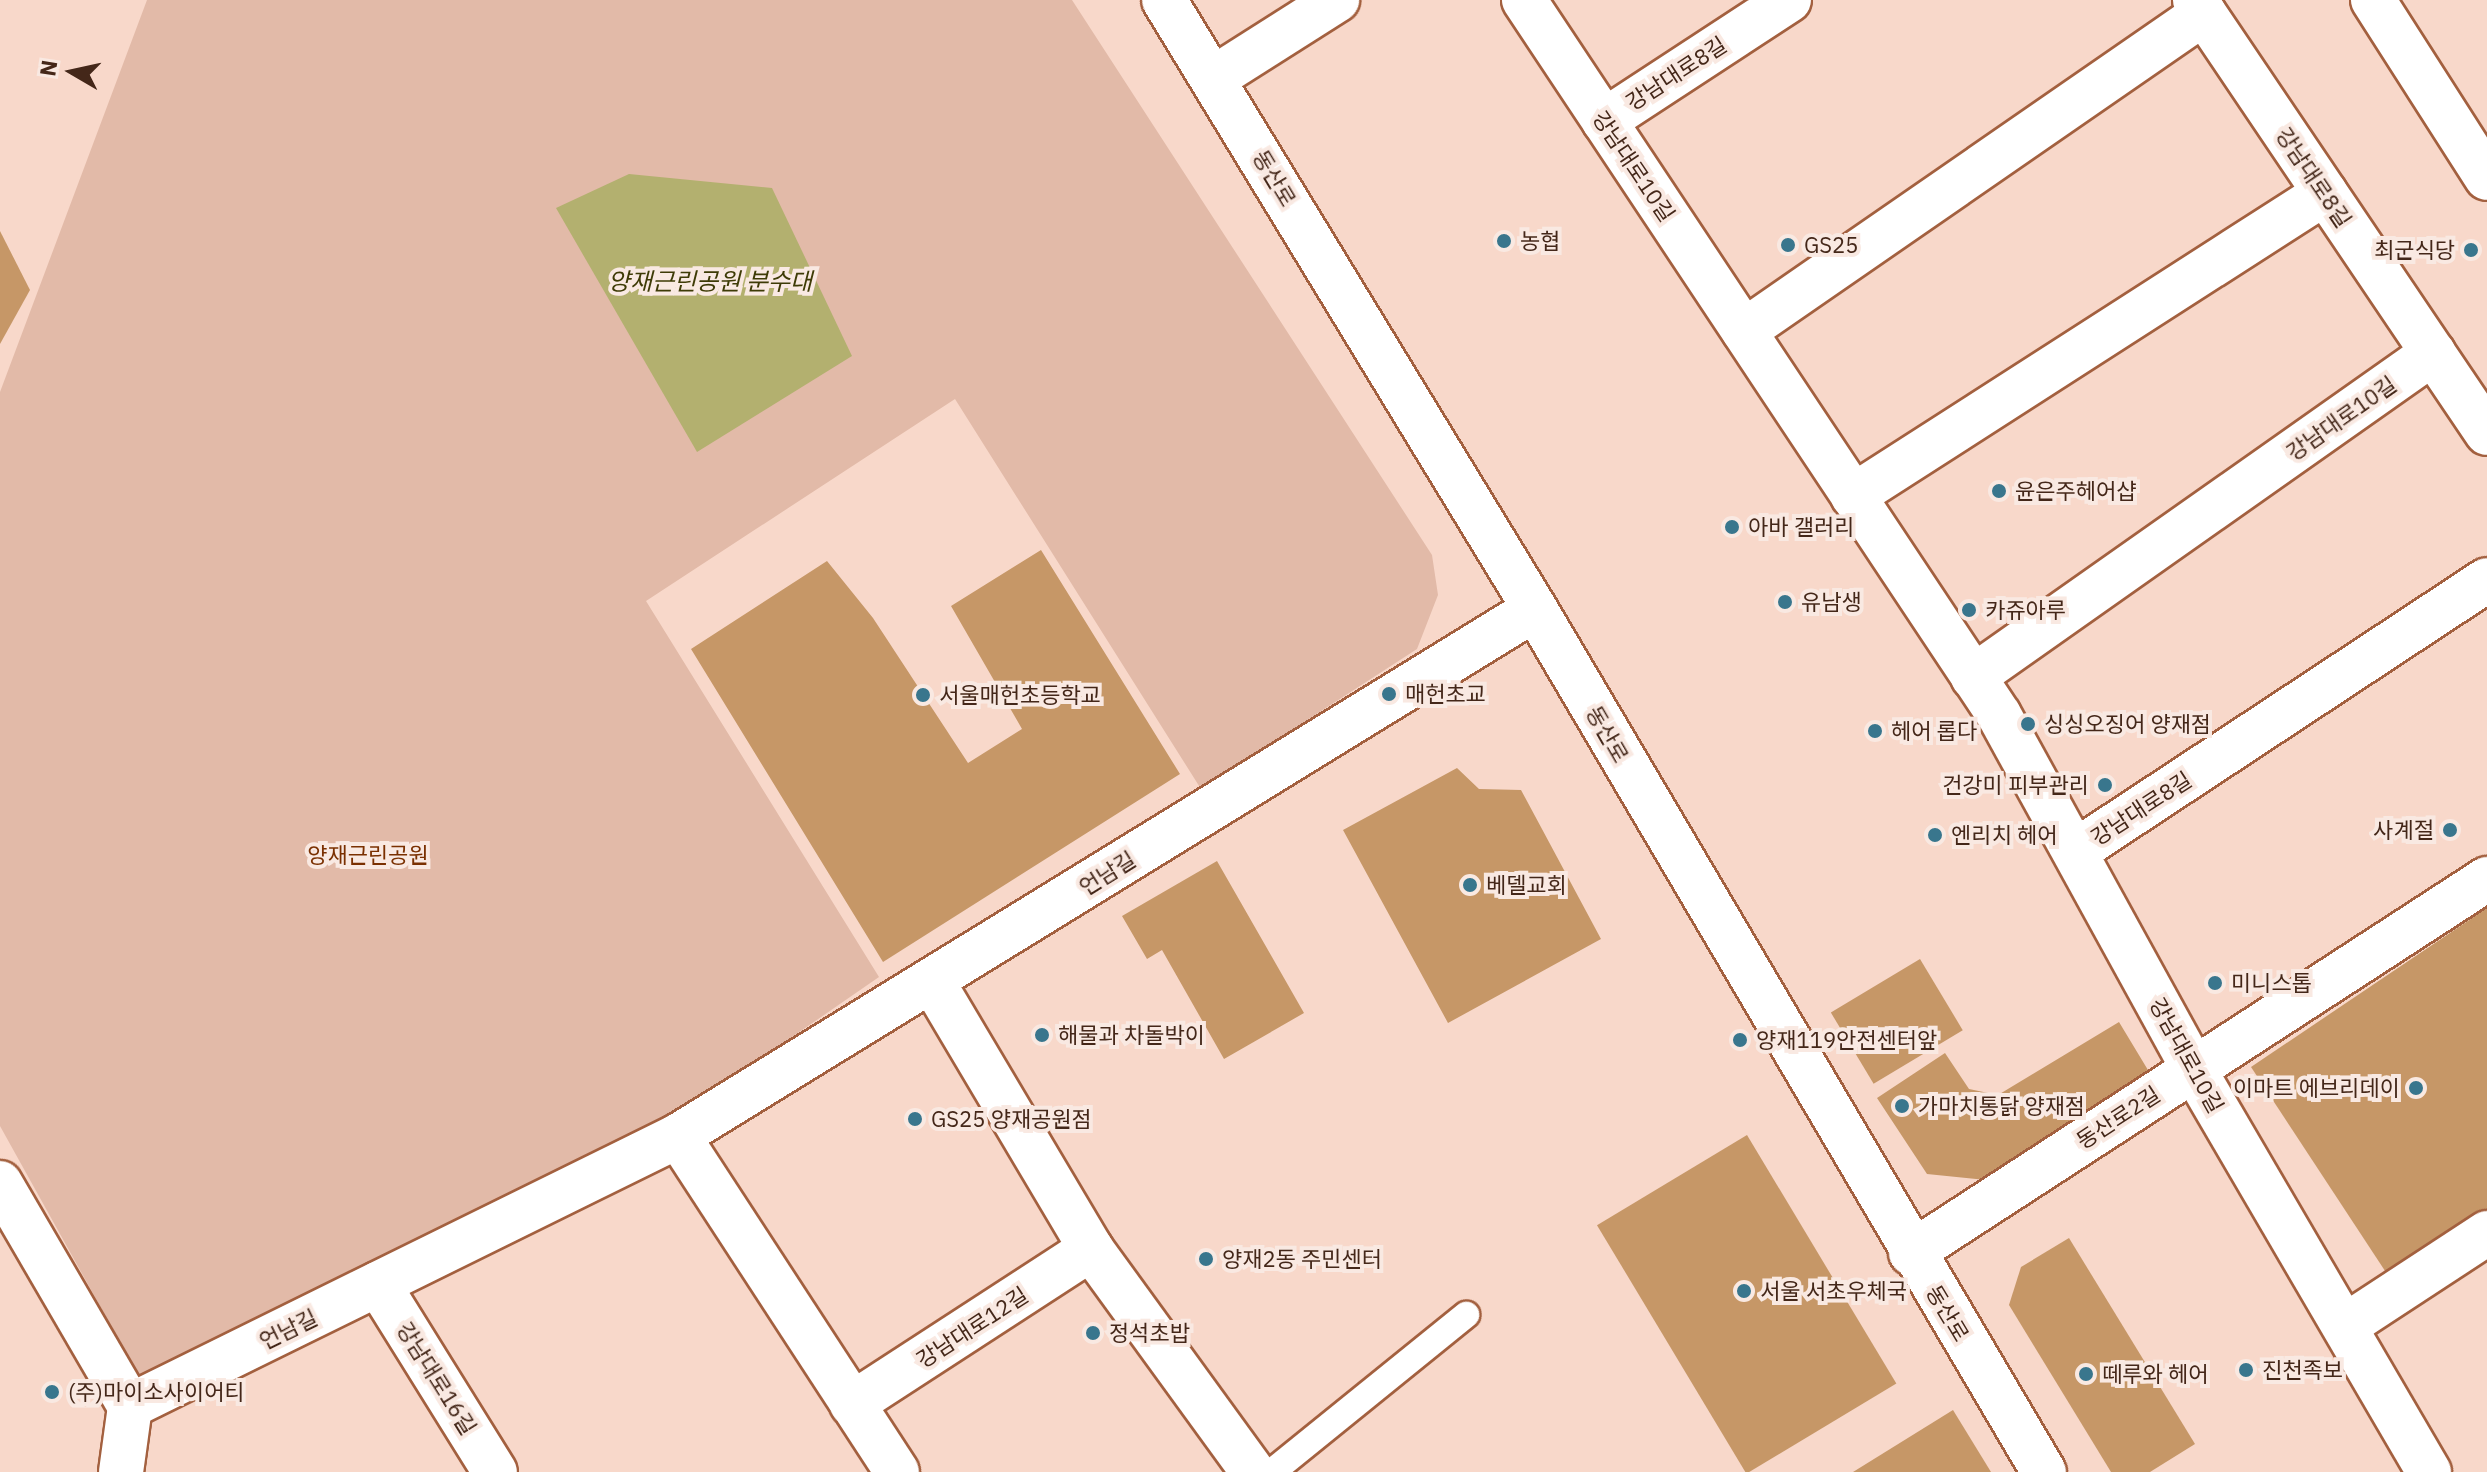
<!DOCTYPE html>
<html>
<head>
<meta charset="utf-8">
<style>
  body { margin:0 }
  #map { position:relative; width:2487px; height:1472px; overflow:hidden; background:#f8d8ca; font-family:"IBM Plex Sans","Noto Sans KR",sans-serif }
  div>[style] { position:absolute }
  .green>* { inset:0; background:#e2baa8 }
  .water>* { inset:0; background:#b3b06f }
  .building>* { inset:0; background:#c69767; transform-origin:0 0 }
  .roads { filter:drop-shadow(2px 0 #a3603f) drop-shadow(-2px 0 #a3603f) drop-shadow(0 2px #a3603f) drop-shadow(0 -2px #a3603f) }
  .service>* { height:26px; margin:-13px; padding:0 13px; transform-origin:13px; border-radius:13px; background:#fff }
  .minor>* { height:44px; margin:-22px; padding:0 22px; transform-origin:22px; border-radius:22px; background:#fff }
  .tertiary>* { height:44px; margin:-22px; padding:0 22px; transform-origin:22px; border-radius:22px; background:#fff }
  .dots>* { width:22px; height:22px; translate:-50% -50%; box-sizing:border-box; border:4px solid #f9e9e2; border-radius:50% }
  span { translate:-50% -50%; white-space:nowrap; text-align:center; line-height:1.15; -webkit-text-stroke:8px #f9e9e2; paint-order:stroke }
  .street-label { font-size:22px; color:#442719 }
  .poi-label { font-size:22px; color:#442719 }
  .left { translate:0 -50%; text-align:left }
  .right { translate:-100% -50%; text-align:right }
  .park-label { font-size:22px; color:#7a3001 }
  .water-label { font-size:24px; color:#3e3b06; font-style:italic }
  .north { position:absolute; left:32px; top:32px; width:80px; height:80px; -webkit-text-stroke:6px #f9e9e2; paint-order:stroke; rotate:279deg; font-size:22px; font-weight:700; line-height:32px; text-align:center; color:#442719 }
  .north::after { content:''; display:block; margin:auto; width:28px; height:36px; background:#442719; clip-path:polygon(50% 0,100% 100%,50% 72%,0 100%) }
</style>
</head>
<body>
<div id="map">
  <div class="green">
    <i style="clip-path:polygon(147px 0,1072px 0,1432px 555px,1438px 595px,1417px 649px,1201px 789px,955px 399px,646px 601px,879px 977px,698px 1102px,140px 1378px,0 1126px,0 392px)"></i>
  </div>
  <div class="water">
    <i style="clip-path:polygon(629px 174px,772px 188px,852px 356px,697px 452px,556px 208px)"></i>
  </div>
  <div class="building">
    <i style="clip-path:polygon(0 231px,30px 290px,0 344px)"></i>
    <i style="clip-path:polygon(1041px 550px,1180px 774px,883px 962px,691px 649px,827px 561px,873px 618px,968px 763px,1022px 729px,951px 606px)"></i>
    <i style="clip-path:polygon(1457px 768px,1479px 789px,1521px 790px,1601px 939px,1448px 1023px,1343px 830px)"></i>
    <i style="clip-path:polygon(1217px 861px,1304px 1013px,1224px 1059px,1162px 950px,1147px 959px,1122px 916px)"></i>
    <i style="clip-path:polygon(2487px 908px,2487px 1218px,2391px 1280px,2251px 1067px)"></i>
    <i style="left:1920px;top:959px;width:83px;height:104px;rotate:59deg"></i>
    <i style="clip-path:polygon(2119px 1022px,2154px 1080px,1986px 1180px,1927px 1174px,1877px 1098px,1945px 1053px,1969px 1089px,1998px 1095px)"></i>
    <i style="left:1747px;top:1135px;width:290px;height:175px;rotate:59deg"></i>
    <i style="clip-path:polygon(2069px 1238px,2195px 1444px,2150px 1472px,2111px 1472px,2009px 1305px,2021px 1267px)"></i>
    <i style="clip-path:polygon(1953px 1410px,1991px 1472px,1853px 1472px)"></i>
  </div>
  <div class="roads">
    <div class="service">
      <i style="left:1272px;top:1472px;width:250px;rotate:-39deg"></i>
    </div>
    <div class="minor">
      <i style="left:1524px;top:0;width:858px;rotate:56.4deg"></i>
      <i style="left:1999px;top:715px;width:403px;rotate:61.2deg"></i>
      <i style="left:2193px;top:1068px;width:468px;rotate:59.7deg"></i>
      <i style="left:2195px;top:0;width:522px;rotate:56.01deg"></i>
      <i style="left:2373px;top:0;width:211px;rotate:57.4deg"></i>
      <i style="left:1214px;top:78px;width:146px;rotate:-32.4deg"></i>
      <i style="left:1604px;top:121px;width:221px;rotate:-33.2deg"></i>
      <i style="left:1744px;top:331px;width:559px;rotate:-34.66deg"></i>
      <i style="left:1853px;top:496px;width:561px;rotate:-32.7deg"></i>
      <i style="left:1973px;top:677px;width:563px;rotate:-35.16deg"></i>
      <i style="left:2076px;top:851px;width:492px;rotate:-33.4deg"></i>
      <i style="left:932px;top:981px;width:312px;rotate:59.3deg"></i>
      <i style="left:1091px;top:1249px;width:276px;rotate:54deg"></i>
      <i style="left:678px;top:1136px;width:401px;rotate:56.9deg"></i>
      <i style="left:0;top:1183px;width:258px;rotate:59.8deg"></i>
      <i style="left:1911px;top:1253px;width:687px;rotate:-33deg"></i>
      <i style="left:378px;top:1284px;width:221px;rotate:58.1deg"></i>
      <i style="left:2345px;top:1326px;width:170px;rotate:-33.2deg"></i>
      <i style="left:852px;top:1404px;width:285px;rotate:-33deg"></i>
      <i style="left:130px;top:1406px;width:611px;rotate:-26.23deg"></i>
      <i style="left:678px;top:1136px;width:1006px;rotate:-31.59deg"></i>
      <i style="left:121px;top:1472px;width:67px;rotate:-82.2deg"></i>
    </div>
    <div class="tertiary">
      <i style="left:1164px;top:0;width:713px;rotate:58.65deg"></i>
      <i style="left:1535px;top:609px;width:1002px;rotate:59.47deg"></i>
    </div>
  </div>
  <div class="dots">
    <i style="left:1504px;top:241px;background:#39768d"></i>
    <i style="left:1788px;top:245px;background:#39768d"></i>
    <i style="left:2471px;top:250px;background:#39768d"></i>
    <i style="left:1999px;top:491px;background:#39768d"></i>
    <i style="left:1732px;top:527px;background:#39768d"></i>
    <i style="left:1785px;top:602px;background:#39768d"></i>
    <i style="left:1969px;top:610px;background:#39768d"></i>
    <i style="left:1389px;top:694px;background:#39768d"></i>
    <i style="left:923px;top:695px;background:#39768d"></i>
    <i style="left:2028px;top:724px;background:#39768d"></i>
    <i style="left:1875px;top:731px;background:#39768d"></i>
    <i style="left:2105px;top:785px;background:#39768d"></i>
    <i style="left:2450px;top:830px;background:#39768d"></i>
    <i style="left:1935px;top:835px;background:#39768d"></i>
    <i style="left:1470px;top:885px;background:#39768d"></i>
    <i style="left:2215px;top:983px;background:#39768d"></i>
    <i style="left:1042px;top:1035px;background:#39768d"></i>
    <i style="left:1740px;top:1040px;background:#39768d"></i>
    <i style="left:2416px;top:1088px;background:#39768d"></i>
    <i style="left:1902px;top:1106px;background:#39768d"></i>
    <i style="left:915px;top:1119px;background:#39768d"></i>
    <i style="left:1206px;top:1259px;background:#39768d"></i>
    <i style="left:1744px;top:1291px;background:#39768d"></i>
    <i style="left:1093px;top:1333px;background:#39768d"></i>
    <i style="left:2246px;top:1370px;background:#39768d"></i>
    <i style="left:2086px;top:1374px;background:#39768d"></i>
    <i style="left:52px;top:1392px;background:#39768d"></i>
  </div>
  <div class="street-label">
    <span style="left:1676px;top:73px;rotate:-33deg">강남대로8길</span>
    <span style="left:1634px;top:166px;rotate:56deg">강남대로10길</span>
    <span style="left:2314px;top:177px;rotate:56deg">강남대로8길</span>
    <span style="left:1275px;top:178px;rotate:59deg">동산로</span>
    <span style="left:2341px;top:418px;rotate:-35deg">강남대로10길</span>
    <span style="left:1608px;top:734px;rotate:60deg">동산로</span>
    <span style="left:2141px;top:808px;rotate:-33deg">강남대로8길</span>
    <span style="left:1107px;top:873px;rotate:-32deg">언남길</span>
    <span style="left:2187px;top:1055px;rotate:61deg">강남대로10길</span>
    <span style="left:2118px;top:1117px;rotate:-33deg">동산로2길</span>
    <span style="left:1948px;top:1313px;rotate:59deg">동산로</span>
    <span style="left:972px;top:1327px;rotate:-33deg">강남대로12길</span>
    <span style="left:288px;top:1329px;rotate:-26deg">언남길</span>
    <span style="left:437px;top:1378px;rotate:58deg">강남대로16길</span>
  </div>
  <div class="poi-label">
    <span class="left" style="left:1520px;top:241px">농협</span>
    <span class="left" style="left:1804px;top:245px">GS25</span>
    <span class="right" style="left:2455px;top:250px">최군식당</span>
    <span class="left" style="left:2015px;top:491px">윤은주헤어샵</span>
    <span class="left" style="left:1748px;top:527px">아바 갤러리</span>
    <span class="left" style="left:1801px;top:602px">유남생</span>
    <span class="left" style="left:1985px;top:610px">카쥬아루</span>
    <span class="left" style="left:1405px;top:694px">매헌초교</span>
    <span class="left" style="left:939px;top:695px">서울매헌초등학교</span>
    <span class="left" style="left:2044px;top:724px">싱싱오징어 양재점</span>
    <span class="left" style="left:1891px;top:731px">헤어 롭다</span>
    <span class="right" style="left:2089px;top:785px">건강미 피부관리</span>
    <span class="right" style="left:2434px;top:830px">사계절</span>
    <span class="left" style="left:1951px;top:835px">엔리치 헤어</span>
    <span class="left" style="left:1486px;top:885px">베델교회</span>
    <span class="left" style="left:2231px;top:983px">미니스톱</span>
    <span class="left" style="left:1058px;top:1035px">해물과 차돌박이</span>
    <span class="left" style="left:1756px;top:1040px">양재119안전센터앞</span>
    <span class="right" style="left:2400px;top:1088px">이마트 에브리데이</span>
    <span class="left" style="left:1918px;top:1106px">가마치통닭 양재점</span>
    <span class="left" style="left:931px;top:1119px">GS25 양재공원점</span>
    <span class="left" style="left:1222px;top:1259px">양재2동 주민센터</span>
    <span class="left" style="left:1760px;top:1291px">서울 서초우체국</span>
    <span class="left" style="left:1109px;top:1333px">정석초밥</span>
    <span class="left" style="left:2262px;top:1370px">진천족보</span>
    <span class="left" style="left:2102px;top:1374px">떼루와 헤어</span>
    <span class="left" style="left:68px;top:1392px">(주)마이소사이어티</span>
  </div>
  <div class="park-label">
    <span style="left:368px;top:855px">양재근린공원</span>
  </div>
  <div class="water-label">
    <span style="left:710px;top:282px">양재근린공원 분수대</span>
  </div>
  <div class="north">N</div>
</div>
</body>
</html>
